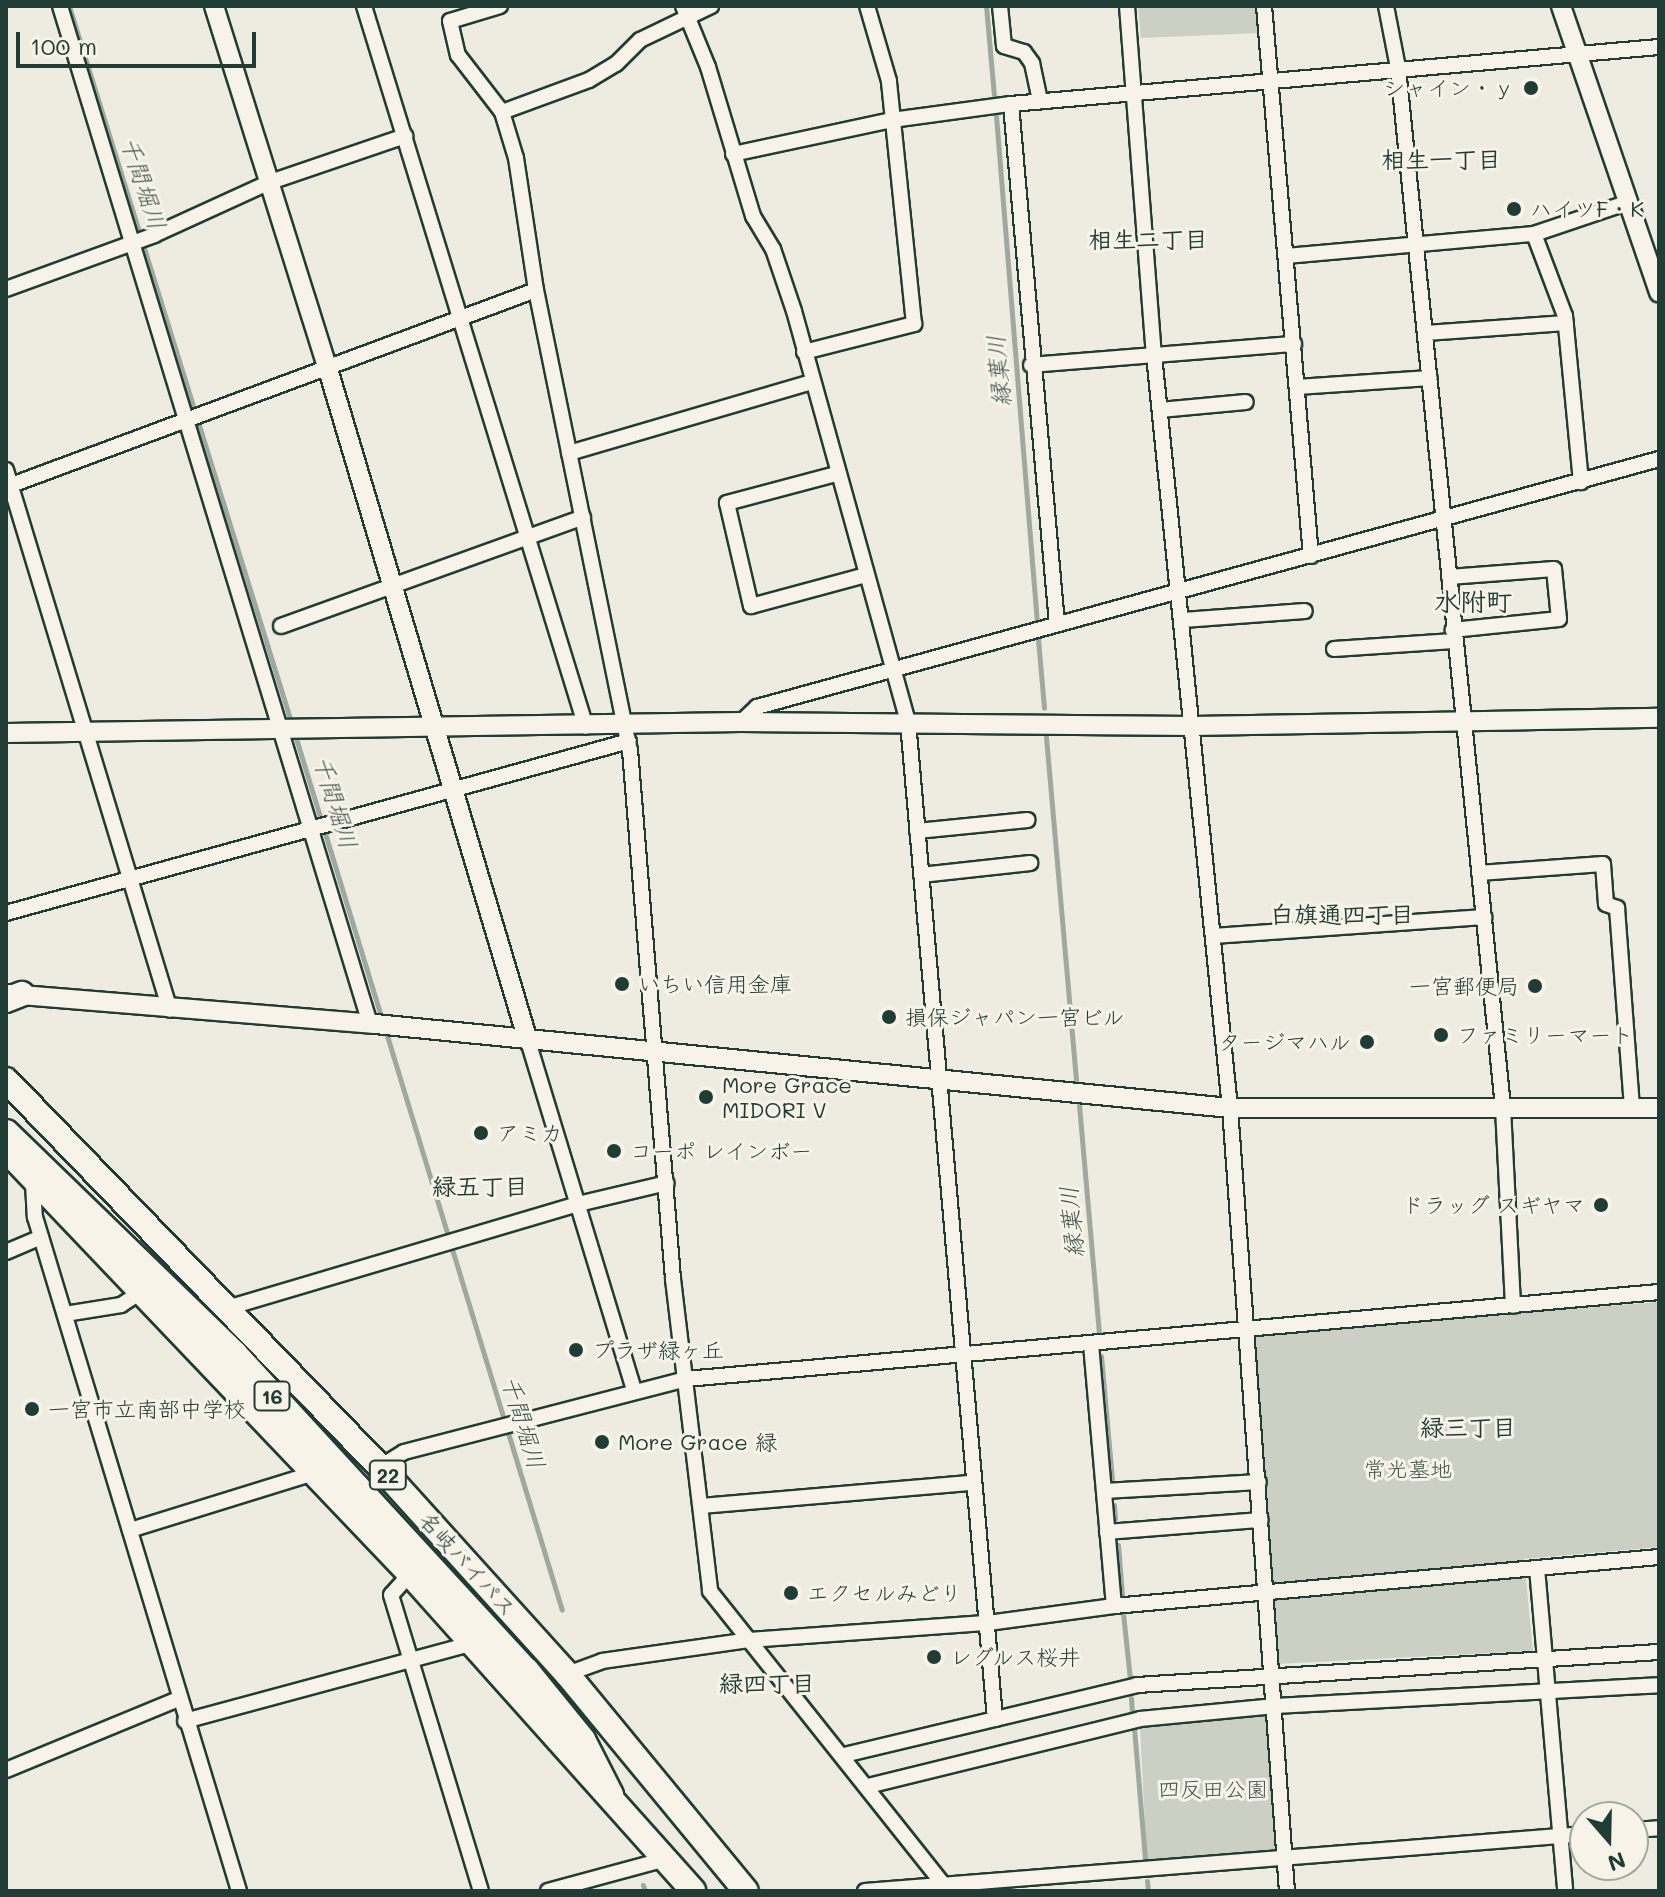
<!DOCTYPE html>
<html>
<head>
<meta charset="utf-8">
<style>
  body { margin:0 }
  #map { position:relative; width:1665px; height:1897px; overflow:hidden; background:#eeece1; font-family:Mali,"Klee One",sans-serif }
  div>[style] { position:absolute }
  .green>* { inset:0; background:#cccfc4; transform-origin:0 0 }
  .stream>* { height:5px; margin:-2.5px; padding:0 2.5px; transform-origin:2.5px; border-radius:2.5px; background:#9fa99f }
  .roads { filter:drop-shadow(2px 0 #1f3d34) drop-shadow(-2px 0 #1f3d34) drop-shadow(0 2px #1f3d34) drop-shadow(0 -2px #1f3d34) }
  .minor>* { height:14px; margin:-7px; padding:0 7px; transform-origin:7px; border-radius:7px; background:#f7f3e8 }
  .tertiary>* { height:18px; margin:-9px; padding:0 9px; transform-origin:9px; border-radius:9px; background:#f7f3e8 }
  .trunk>* { height:24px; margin:-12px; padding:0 12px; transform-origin:12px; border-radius:12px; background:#f7f3e8 }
  .motorway>* { height:26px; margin:-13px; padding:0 13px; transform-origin:13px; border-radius:13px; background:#f7f3e8 }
  .dots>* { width:22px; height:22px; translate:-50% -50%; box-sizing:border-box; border:4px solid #f7f3e8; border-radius:50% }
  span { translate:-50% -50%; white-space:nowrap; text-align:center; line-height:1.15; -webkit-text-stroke:6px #f7f3e8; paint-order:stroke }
  .shield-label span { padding:2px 6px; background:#f7f3e8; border:2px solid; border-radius:6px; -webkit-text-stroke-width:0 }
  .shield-label { font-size:20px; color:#1f3d34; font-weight:700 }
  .poi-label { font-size:22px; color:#1f3d34 }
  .right { translate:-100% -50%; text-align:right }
  .left { translate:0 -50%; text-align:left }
  .park-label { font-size:22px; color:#425a51 }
  .street-label { font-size:22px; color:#1f3d34 }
  .neighbourhood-label { font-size:24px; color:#1f3d34; font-weight:700 }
  .water-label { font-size:24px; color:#3f584f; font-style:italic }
  .quarter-label { font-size:26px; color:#1f3d34; font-weight:700 }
  .frame { position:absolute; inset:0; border:8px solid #1f3d34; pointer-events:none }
  .north { position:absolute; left:1569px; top:1801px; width:80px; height:80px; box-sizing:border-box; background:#f7f3e8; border:2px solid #a1aaa0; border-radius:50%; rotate:160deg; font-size:22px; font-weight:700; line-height:32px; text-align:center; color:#1f3d34 }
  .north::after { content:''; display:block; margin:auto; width:28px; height:36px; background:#1f3d34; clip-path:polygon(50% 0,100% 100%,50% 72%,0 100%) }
  .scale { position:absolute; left:16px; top:32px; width:240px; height:36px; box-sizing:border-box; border:4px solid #1f3d34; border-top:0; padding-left:10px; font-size:24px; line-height:28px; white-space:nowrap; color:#1f3d34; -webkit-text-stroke:6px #f7f3e8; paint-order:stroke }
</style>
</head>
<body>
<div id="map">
  <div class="green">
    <i style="clip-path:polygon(1138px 6px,1256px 6px,1259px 33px,1141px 38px)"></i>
    <i style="clip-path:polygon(1659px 1302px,1659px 1547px,1524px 1559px,1533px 1651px,1276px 1664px,1248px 1334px)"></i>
    <i style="left:1275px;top:1706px;width:152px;height:136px;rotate:87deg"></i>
  </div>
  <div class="stream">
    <i style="left:69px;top:6px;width:753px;rotate:72.77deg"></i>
    <i style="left:986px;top:6px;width:89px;rotate:84.9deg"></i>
    <i style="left:996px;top:116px;width:509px;rotate:85.38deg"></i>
    <i style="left:1038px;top:639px;width:69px;rotate:85deg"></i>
    <i style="left:295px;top:735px;width:298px;rotate:73deg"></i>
    <i style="left:1046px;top:737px;width:347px;rotate:85deg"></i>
    <i style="left:385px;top:1029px;width:607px;rotate:73.06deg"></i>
    <i style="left:1079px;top:1105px;width:231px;rotate:85deg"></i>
    <i style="left:1101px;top:1356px;width:123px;rotate:84.9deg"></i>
    <i style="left:1114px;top:1505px;width:14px;rotate:86deg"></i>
    <i style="left:1118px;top:1545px;width:50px;rotate:85.4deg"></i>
    <i style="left:1123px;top:1613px;width:67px;rotate:84deg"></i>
    <i style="left:1131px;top:1698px;width:16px;rotate:86deg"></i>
    <i style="left:1134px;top:1728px;width:131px;rotate:85.2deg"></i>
    <i style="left:1147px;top:1881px;width:10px;rotate:84deg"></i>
    <i style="left:643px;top:1885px;width:6px;rotate:72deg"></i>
  </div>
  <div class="roads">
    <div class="minor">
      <i style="left:60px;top:6px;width:1064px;rotate:73.06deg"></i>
      <i style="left:364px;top:6px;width:754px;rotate:72.89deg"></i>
      <i style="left:500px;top:6px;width:52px;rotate:163.3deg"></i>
      <i style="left:450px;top:21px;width:35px;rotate:77deg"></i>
      <i style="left:458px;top:55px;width:72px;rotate:52.3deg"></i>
      <i style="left:502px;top:112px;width:48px;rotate:73.1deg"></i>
      <i style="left:516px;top:158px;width:134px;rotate:81.4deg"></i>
      <i style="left:683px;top:6px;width:66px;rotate:67.7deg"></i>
      <i style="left:708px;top:67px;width:156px;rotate:73.2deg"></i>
      <i style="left:753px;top:216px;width:39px;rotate:59deg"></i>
      <i style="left:773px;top:249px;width:65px;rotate:71.3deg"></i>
      <i style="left:794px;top:311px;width:427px;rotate:74.5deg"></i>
      <i style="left:908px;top:722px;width:1001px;rotate:85.01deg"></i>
      <i style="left:1000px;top:6px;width:40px;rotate:84.3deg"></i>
      <i style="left:1004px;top:46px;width:21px;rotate:17deg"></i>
      <i style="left:1024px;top:52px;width:14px;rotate:54deg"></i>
      <i style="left:1032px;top:63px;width:39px;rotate:78deg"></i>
      <i style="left:1127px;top:6px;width:350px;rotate:85.6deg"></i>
      <i style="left:1154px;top:355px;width:757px;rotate:84.24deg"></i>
      <i style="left:1230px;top:1108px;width:785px;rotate:85.84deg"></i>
      <i style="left:1264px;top:6px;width:552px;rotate:85.12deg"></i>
      <i style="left:1386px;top:6px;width:63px;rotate:79deg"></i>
      <i style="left:1398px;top:68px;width:1045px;rotate:84.23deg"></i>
      <i style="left:1503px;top:1108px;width:198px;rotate:87.1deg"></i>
      <i style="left:502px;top:112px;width:93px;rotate:-20.2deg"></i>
      <i style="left:589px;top:80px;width:31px;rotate:-31deg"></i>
      <i style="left:616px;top:64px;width:34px;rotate:-45deg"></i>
      <i style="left:640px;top:40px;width:79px;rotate:-25.6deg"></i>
      <i style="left:733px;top:154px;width:163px;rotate:-12.1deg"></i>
      <i style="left:892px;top:120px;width:120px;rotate:-7.7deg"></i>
      <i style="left:1534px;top:234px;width:88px;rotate:69.3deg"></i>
      <i style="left:1565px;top:316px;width:167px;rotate:84.5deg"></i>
      <i style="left:1286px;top:256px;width:249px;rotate:-5.1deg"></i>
      <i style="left:1534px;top:234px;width:100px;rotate:-18.6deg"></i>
      <i style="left:6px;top:289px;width:158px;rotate:-20deg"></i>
      <i style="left:154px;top:235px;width:128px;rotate:-24.6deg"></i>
      <i style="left:270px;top:182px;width:143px;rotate:-18.8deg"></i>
      <i style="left:1426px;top:333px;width:140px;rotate:-4.1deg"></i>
      <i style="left:804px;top:352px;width:114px;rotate:-14.3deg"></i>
      <i style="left:914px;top:324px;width:244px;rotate:-95.9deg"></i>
      <i style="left:889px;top:81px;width:78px;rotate:-106.3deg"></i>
      <i style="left:1031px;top:365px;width:264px;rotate:-4.6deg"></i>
      <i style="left:1297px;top:387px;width:133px;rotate:-3.9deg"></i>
      <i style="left:1160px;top:410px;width:86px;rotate:-5.3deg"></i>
      <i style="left:569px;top:453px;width:253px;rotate:-16.3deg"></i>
      <i style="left:6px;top:470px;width:564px;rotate:73.11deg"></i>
      <i style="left:836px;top:474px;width:113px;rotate:165.1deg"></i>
      <i style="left:727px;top:503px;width:106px;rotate:76.9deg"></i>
      <i style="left:751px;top:606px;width:119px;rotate:-15.1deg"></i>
      <i style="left:6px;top:487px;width:565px;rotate:-20.39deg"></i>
      <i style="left:536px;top:290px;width:470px;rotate:78.5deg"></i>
      <i style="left:630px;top:750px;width:531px;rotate:85.35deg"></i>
      <i style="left:673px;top:1279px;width:314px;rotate:83.2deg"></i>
      <i style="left:710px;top:1591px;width:384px;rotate:51.5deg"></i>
      <i style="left:1449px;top:577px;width:105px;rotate:-4.4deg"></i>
      <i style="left:1554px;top:569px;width:50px;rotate:84.3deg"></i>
      <i style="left:1559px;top:619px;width:107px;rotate:174.1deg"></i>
      <i style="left:1183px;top:620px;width:122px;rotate:-4.2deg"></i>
      <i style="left:1057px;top:624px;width:522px;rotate:-95.06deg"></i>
      <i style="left:1011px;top:104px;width:651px;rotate:-5.03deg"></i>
      <i style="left:281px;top:626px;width:321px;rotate:-19.8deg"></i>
      <i style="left:1334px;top:649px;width:120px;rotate:-3.8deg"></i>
      <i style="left:741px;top:722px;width:22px;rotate:-43deg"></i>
      <i style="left:757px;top:707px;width:935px;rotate:-15.37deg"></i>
      <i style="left:917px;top:831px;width:111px;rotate:-5.7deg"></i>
      <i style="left:1479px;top:873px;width:124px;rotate:-4.2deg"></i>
      <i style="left:1603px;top:864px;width:40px;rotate:85.7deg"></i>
      <i style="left:1606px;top:904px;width:12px;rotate:20deg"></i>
      <i style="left:1617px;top:908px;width:201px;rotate:85.7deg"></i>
      <i style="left:921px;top:875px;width:110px;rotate:-6.3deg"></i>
      <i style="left:6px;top:913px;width:646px;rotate:-15.43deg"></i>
      <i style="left:1213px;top:936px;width:272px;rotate:-4deg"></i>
      <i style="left:528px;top:1041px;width:365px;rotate:73.1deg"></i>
      <i style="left:33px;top:1183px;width:34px;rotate:87deg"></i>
      <i style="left:35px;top:1217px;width:704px;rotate:73.16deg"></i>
      <i style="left:6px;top:1252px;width:38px;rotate:-23deg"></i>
      <i style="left:227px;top:1308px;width:366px;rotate:-16.5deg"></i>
      <i style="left:578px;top:1204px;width:91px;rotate:-13.3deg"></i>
      <i style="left:65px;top:1314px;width:57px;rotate:-9.1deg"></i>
      <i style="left:121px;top:1305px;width:24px;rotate:-33deg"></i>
      <i style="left:1091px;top:1344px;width:263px;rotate:85deg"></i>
      <i style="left:380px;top:1467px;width:28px;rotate:-32deg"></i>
      <i style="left:404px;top:1452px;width:291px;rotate:-14.5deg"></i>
      <i style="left:686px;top:1379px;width:977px;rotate:-5.11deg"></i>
      <i style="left:1104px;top:1491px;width:155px;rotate:-3.3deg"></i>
      <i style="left:701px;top:1506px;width:272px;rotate:-4.9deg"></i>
      <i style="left:130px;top:1530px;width:193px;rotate:-17.2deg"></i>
      <i style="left:1107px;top:1532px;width:154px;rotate:-4.5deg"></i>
      <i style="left:1537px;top:1568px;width:324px;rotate:85deg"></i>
      <i style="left:410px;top:1574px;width:28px;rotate:132deg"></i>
      <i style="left:391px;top:1595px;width:309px;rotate:73.1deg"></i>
      <i style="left:567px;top:1674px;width:37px;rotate:-20deg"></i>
      <i style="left:602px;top:1661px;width:148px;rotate:-8.1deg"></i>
      <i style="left:749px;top:1640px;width:240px;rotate:-4.1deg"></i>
      <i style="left:988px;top:1623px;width:127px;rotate:-7.7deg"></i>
      <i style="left:1114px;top:1606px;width:547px;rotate:-5.14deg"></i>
      <i style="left:185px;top:1721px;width:296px;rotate:-15.1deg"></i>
      <i style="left:844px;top:1755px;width:301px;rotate:-13.4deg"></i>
      <i style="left:1137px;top:1685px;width:523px;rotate:-3.62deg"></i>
      <i style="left:6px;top:1770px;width:186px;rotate:-22.4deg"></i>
      <i style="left:868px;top:1786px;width:280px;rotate:-13.8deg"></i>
      <i style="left:1140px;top:1719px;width:136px;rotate:-5.5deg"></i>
      <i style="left:1275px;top:1706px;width:385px;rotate:-3.1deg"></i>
      <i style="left:1633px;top:1830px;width:26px;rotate:-4deg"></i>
      <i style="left:548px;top:1891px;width:122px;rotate:-15.2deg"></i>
      <i style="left:865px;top:1891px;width:722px;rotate:-4.53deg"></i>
    </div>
    <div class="tertiary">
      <i style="left:214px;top:6px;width:377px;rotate:72.6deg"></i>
      <i style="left:327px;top:366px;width:704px;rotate:73.42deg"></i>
      <i style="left:1561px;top:6px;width:303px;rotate:71.1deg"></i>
      <i style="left:6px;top:733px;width:735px;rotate:-0.86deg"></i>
      <i style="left:741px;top:722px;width:452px;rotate:0.5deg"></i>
      <i style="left:1193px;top:726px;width:466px;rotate:-1deg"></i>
      <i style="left:9px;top:994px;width:367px;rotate:4.7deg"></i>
      <i style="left:375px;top:1024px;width:859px;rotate:5.61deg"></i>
      <i style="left:1230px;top:1108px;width:429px"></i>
    </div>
    <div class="trunk">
      <i style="left:6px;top:1000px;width:17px;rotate:-21deg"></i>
      <i style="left:6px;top:1080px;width:538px;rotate:45.98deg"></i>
      <i style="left:380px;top:1467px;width:279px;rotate:47.9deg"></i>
      <i style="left:567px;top:1674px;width:281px;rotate:50.5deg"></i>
      <i style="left:6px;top:1150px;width:586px;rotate:46.38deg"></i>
      <i style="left:410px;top:1574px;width:425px;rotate:48.2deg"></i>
    </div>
    <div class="motorway">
      <i style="left:6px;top:1133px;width:318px;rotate:44.1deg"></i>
      <i style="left:234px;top:1354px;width:431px;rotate:47.4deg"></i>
      <i style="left:526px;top:1671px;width:89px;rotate:50.9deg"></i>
      <i style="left:582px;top:1740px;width:62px;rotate:63deg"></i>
    </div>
  </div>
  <div class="dots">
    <i style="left:1531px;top:88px;background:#1f3d34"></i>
    <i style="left:1514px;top:209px;background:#1f3d34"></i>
    <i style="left:622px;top:984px;background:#1f3d34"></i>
    <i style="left:1535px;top:986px;background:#1f3d34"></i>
    <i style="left:889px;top:1017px;background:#1f3d34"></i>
    <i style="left:1441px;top:1035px;background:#1f3d34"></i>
    <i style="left:1367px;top:1042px;background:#1f3d34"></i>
    <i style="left:706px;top:1097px;background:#1f3d34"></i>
    <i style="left:481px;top:1133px;background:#1f3d34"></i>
    <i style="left:614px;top:1151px;background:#1f3d34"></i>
    <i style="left:1601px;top:1205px;background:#1f3d34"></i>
    <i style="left:576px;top:1350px;background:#1f3d34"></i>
    <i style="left:32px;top:1409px;background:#1f3d34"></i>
    <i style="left:602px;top:1442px;background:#1f3d34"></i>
    <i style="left:791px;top:1593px;background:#1f3d34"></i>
    <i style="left:934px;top:1657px;background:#1f3d34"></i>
  </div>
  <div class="shield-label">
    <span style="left:272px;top:1396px">16</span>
    <span style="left:388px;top:1475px">22</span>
  </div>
  <div class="poi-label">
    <span class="right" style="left:1515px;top:88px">シャイン・ｙ</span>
    <span class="left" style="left:1530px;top:209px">ハイツF・K</span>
    <span class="left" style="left:638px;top:984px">いちい信用金庫</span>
    <span class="right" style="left:1519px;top:986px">一宮郵便局</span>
    <span class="left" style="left:905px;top:1017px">損保ジャパン一宮ビル</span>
    <span class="left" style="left:1457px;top:1035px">ファミリーマート</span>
    <span class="right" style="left:1351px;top:1042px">タージマハル</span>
    <span class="left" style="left:722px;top:1097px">More Grace<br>MIDORI V</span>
    <span class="left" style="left:497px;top:1133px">アミカ</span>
    <span class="left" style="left:630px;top:1151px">コーポ レインボー</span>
    <span class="right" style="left:1585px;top:1205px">ドラッグ スギヤマ</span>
    <span class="left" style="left:592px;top:1350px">プラザ緑ヶ丘</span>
    <span class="left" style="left:48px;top:1409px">一宮市立南部中学校</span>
    <span class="left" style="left:618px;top:1442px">More Grace 緑</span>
    <span class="left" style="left:807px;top:1593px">エクセルみどり</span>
    <span class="left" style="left:950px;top:1657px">レグルス桜井</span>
  </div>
  <div class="park-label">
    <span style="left:1408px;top:1469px">常光墓地</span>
    <span style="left:1213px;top:1789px">四反田公園</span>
  </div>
  <div class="street-label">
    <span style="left:468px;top:1564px;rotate:48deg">名岐バイパス</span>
  </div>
  <div class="neighbourhood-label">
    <span style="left:1441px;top:159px">相生一丁目</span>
    <span style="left:1148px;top:239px">相生二丁目</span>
    <span style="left:1342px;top:914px">白旗通四丁目</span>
    <span style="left:480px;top:1186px">緑五丁目</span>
    <span style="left:1468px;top:1427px">緑三丁目</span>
    <span style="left:767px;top:1683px">緑四丁目</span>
  </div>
  <div class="water-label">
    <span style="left:144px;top:183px;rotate:72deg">千間堀川</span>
    <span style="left:998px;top:371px;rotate:-95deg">縁葉川</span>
    <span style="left:336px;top:802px;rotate:73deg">千間堀川</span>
    <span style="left:1071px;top:1222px;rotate:-95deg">縁葉川</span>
    <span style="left:524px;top:1422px;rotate:73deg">千間堀川</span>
  </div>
  <div class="quarter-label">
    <span style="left:1473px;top:602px">水附町</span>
  </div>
  <div class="frame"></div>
  <div class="north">N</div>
  <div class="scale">100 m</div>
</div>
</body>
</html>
